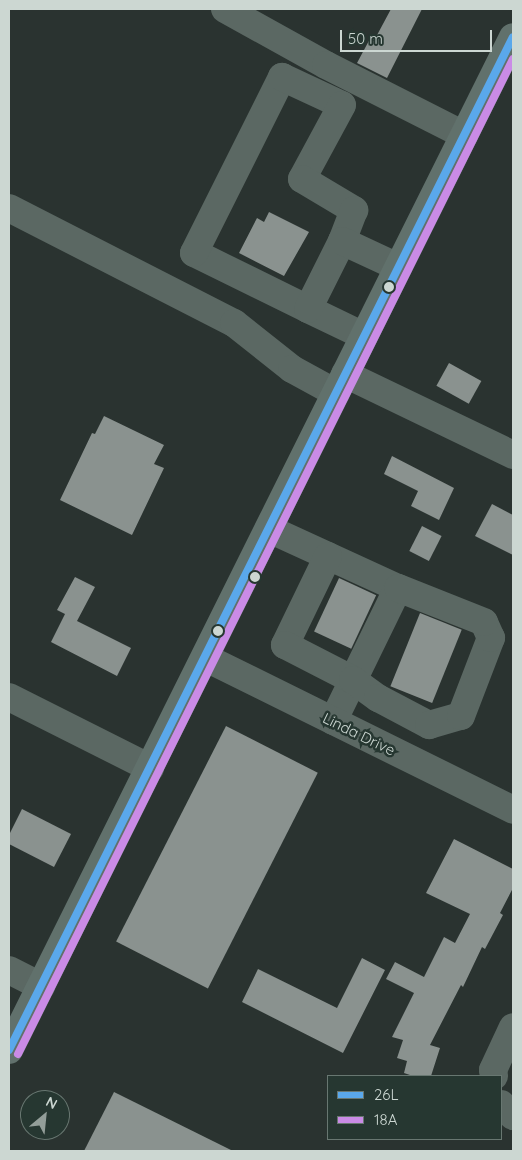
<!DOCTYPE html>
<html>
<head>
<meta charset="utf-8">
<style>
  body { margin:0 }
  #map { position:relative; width:522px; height:1160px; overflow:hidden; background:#2a3330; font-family:Quicksand,sans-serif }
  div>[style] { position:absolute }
  .building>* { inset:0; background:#8a928f; transform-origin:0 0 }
  .minor>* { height:28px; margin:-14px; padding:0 14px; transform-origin:14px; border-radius:14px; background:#5b6863 }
  .major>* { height:28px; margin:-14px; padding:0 14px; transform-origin:14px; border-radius:14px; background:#61716c }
  .bus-1>* { height:8px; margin:-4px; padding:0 4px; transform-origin:4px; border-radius:4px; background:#5aa8eb }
  .bus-2>* { height:8px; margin:-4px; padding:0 4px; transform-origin:4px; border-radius:4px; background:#ca8be6 }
  .dots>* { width:14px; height:14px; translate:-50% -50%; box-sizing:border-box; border:2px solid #263731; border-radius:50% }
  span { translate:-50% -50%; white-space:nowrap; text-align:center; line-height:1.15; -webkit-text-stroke:5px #263731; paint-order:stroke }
  .street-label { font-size:15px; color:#ccd7d2 }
  .frame { position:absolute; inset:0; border:10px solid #ccd7d2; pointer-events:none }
  .legend { position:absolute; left:327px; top:1075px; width:175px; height:65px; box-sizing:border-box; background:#263731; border:1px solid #687771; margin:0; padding:6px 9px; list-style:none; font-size:15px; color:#ccd7d2 }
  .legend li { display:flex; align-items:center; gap:10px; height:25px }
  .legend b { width:25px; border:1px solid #687771 }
  .north { position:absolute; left:20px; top:1090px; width:50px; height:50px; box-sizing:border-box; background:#263731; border:1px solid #687771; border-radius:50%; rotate:28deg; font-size:14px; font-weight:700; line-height:20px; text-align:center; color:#ccd7d2 }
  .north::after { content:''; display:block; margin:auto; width:18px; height:22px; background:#939e99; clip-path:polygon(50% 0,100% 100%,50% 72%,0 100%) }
  .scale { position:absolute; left:340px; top:30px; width:152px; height:22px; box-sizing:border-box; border:2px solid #ccd7d2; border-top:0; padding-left:6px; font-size:15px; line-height:18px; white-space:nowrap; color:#ccd7d2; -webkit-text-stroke:4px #263731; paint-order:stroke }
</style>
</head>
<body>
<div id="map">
  <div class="building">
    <i style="clip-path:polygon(391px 9px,422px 9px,387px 78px,357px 63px,372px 35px,376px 37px)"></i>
    <i style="clip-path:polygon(269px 212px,309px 232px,284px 276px,239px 253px,257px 218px,264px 222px)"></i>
    <i style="left:449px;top:363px;width:37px;height:26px;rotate:29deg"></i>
    <i style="clip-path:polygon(104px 416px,164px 445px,154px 464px,164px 468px,132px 535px,60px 500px,92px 433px,95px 434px)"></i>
    <i style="clip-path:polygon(392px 456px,454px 488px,439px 520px,411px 506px,418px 491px,384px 474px)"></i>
    <i style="clip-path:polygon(492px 504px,513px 515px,513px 555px,475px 536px)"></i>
    <i style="left:422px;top:526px;width:22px;height:28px;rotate:27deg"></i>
    <i style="clip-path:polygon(75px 577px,95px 587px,77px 621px,131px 648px,117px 676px,51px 642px,65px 614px,57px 610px)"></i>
    <i style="left:339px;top:578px;width:41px;height:59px;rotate:25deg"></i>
    <i style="left:420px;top:613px;width:45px;height:79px;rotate:22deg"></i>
    <i style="left:226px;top:726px;width:103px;height:242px;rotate:27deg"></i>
    <i style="clip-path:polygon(22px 809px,71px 834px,54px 867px,9px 844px,9px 835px)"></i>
    <i style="clip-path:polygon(454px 839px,513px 869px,513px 888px,500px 913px,503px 915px,485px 949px,482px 947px,463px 987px,461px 985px,430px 1045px,440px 1048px,431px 1076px,413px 1076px,404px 1073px,407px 1061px,397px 1058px,403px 1040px,392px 1037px,414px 993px,386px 979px,395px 962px,424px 977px,444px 937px,455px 943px,470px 914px,426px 893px)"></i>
    <i style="clip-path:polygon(362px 958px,385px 970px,343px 1053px,242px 1002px,258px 969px,337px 1008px)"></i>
    <i style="clip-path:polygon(114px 1092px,233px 1151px,84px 1151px)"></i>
  </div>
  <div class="minor">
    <i style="left:225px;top:9px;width:115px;rotate:29deg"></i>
    <i style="left:326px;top:65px;width:155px;rotate:26.9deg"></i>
    <i style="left:9px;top:208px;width:253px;rotate:27.1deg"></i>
    <i style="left:234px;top:323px;width:74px;rotate:38.4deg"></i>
    <i style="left:292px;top:369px;width:50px;rotate:28.6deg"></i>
    <i style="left:308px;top:309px;width:127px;rotate:-153.8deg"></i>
    <i style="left:194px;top:253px;width:197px;rotate:-63.4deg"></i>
    <i style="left:282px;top:77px;width:66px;rotate:25deg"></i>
    <i style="left:342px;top:105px;width:84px;rotate:118.4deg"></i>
    <i style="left:302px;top:179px;width:61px;rotate:30.8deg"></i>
    <i style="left:354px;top:210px;width:33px;rotate:111deg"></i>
    <i style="left:364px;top:336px;width:62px;rotate:-154.3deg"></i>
    <i style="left:308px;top:309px;width:76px;rotate:-63.4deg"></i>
    <i style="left:342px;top:241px;width:62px;rotate:24.9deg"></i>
    <i style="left:345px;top:374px;width:187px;rotate:25.7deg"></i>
    <i style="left:269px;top:529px;width:142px;rotate:24.6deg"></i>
    <i style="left:398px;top:588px;width:148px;rotate:116deg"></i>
    <i style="left:328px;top:556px;width:99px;rotate:115.8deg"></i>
    <i style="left:285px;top:645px;width:76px;rotate:27.2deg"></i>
    <i style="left:353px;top:680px;width:31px;rotate:36deg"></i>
    <i style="left:378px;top:698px;width:58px;rotate:27.9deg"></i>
    <i style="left:429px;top:725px;width:33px;rotate:-16deg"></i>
    <i style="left:461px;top:716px;width:84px;rotate:-69deg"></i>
    <i style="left:491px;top:638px;width:17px;rotate:-114deg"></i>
    <i style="left:484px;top:622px;width:92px;rotate:-158.4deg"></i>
    <i style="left:206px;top:658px;width:343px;rotate:26.3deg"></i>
    <i style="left:9px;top:697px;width:158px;rotate:26.7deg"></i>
    <i style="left:9px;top:970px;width:36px;rotate:27deg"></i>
    <i style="left:494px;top:1076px;width:6px;rotate:-99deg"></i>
    <i style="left:493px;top:1070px;width:47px;rotate:-65.1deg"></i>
    <i style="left:501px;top:1104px;width:17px;rotate:45deg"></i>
  </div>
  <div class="major">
    <i style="left:9px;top:1050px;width:1131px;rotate:-63.55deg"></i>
  </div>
  <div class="bus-1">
    <i style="left:9px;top:1050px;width:1131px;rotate:-63.55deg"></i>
  </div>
  <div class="bus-2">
    <i style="left:18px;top:1054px;width:1111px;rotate:-63.55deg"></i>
  </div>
  <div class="dots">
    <i style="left:389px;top:287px;background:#ccd7d2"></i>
    <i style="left:255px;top:577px;background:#ccd7d2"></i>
    <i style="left:218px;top:631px;background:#ccd7d2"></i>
  </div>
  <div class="street-label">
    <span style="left:359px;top:734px;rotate:26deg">Linda Drive</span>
  </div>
  <div class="frame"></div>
  <ul class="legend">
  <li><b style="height:6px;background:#5aa8eb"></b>26L</li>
  <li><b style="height:6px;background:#ca8be6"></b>18A</li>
  </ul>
  <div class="north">N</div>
  <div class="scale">50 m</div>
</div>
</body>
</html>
